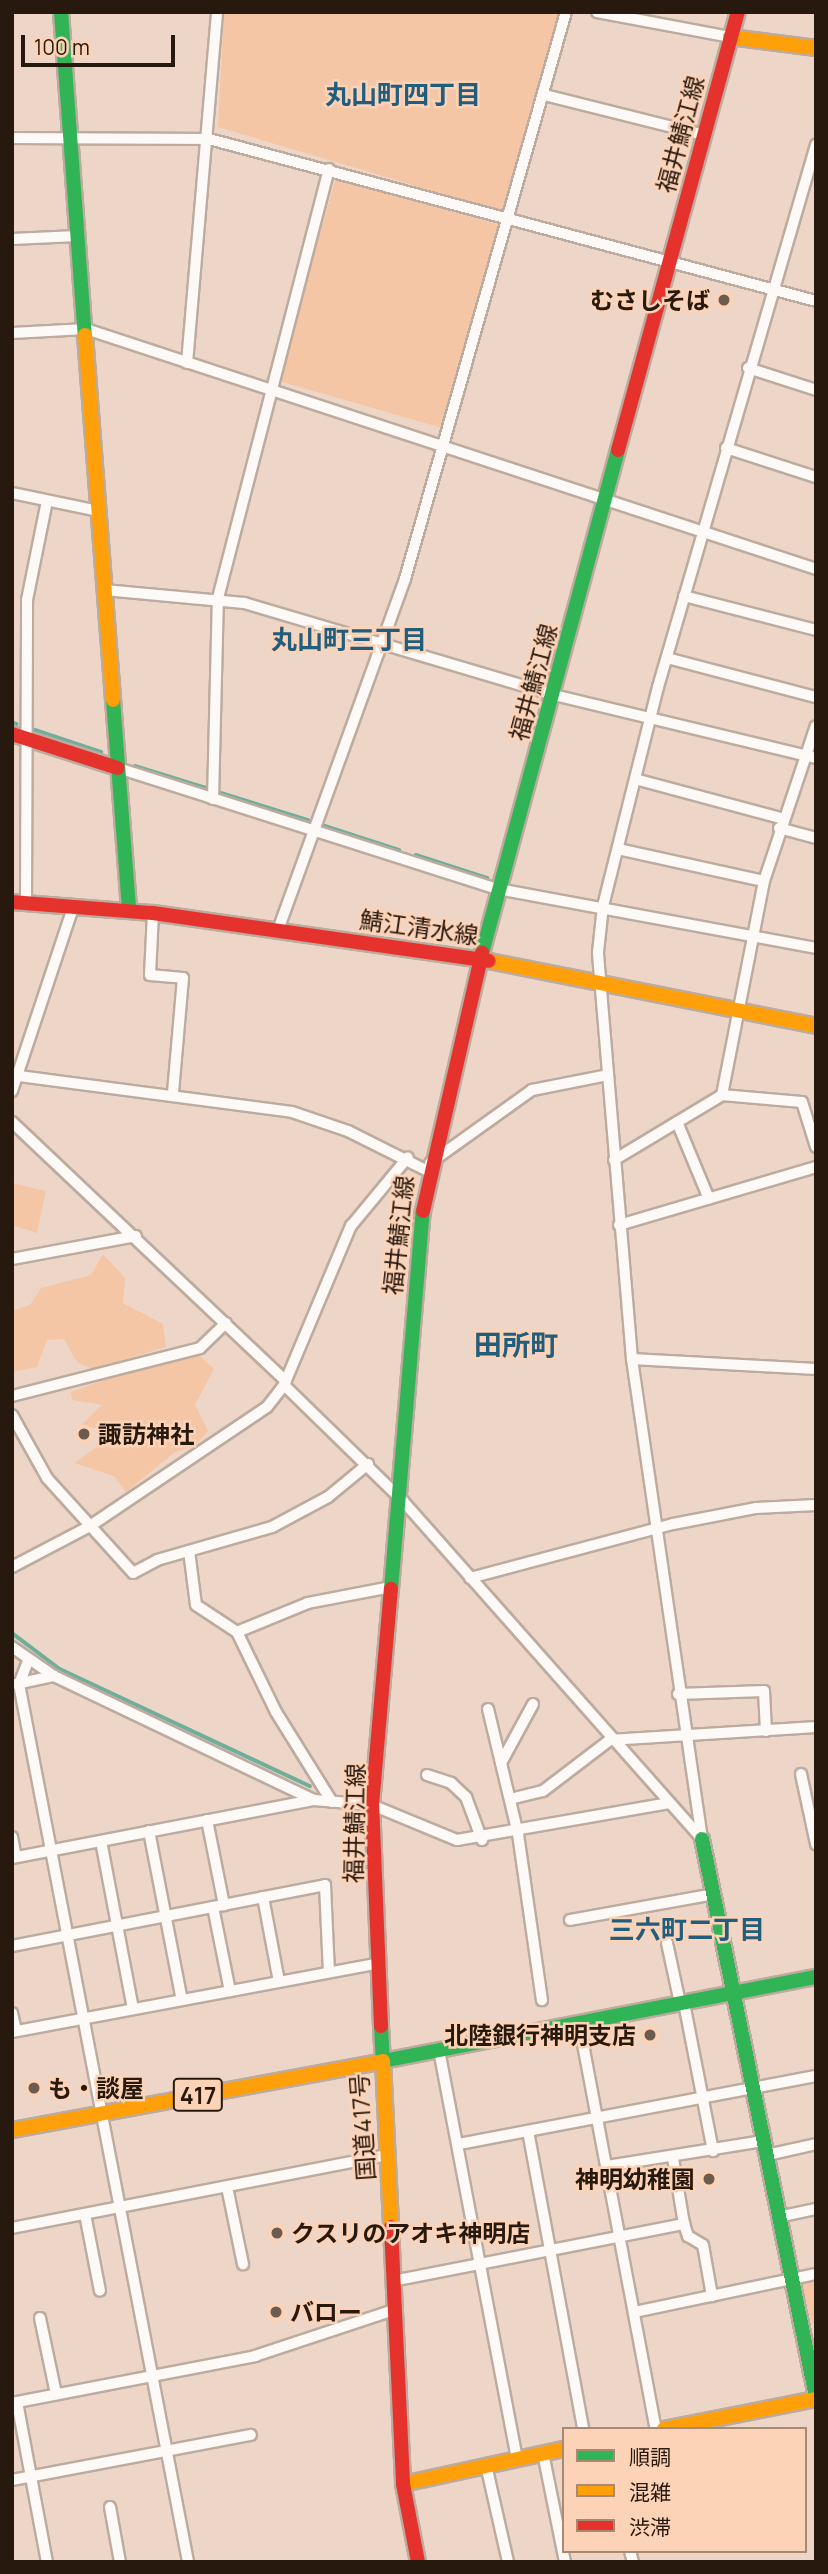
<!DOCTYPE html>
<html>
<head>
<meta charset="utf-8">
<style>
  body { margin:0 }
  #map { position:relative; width:828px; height:2574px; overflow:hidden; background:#edd6c7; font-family:Manrope,"Noto Sans JP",sans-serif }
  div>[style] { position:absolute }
  .green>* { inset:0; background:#f4c6a5; transform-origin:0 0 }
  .stream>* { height:3.5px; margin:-1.75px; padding:0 1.75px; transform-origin:1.75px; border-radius:1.75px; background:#6fae9b }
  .roads { filter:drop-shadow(2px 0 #bcab9e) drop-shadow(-2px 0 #bcab9e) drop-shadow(0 2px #bcab9e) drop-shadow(0 -2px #bcab9e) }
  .street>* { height:10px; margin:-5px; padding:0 5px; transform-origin:5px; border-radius:5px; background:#fcf9f7 }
  .fast>* { height:14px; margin:-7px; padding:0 7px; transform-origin:7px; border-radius:7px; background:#30b455 }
  .slow>* { height:14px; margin:-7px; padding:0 7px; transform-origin:7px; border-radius:7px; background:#ff9f0a }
  .jam>* { height:14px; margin:-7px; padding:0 7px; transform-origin:7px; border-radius:7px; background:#e5322d }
  .dots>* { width:19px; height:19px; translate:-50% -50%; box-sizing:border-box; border:4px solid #fdd3b7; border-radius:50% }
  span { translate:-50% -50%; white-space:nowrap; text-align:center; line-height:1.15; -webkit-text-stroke:5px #fdd3b7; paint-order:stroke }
  .shield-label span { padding:2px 5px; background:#fdd3b7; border:2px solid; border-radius:5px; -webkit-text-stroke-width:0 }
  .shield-label { font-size:23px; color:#28190f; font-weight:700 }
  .street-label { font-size:24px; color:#28190f }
  .poi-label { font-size:24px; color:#28190f; font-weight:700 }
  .right { translate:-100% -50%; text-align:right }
  .left { translate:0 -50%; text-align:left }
  .neighbourhood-label { font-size:26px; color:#215d7d; font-weight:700 }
  .quarter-label { font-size:28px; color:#215d7d; font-weight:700 }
  .frame { position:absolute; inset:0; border:14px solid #28190f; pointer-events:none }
  .legend { position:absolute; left:562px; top:2427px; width:245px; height:126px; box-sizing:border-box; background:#fdd3b7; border:2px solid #a88974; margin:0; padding:9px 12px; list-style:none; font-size:21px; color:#28190f }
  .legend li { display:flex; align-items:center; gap:14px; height:35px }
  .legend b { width:35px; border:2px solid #a88974 }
  .scale { position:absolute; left:21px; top:35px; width:154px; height:32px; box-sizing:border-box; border:4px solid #28190f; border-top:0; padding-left:9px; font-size:21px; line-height:24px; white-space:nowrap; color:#28190f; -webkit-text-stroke:5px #fdd3b7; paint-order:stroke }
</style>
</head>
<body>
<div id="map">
  <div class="green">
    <i style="clip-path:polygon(224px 12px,560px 12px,507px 213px,218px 127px)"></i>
    <i style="left:336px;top:178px;width:172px;height:211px;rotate:16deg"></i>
    <i style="clip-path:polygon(12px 1183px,46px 1191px,37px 1233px,12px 1225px)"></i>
    <i style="clip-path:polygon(103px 1254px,125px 1278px,123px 1303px,163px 1324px,166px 1347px,92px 1369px,77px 1362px,64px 1339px,47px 1340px,37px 1367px,12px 1372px,12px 1311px,30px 1305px,41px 1288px,91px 1275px)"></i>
    <i style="clip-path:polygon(200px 1356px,214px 1369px,195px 1405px,208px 1431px,195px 1446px,175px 1452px,126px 1492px,114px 1476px,75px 1463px,96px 1447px,99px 1429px,81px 1425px,102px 1405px,72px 1400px,71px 1392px,143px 1366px)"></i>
    <i style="clip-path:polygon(816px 2278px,816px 2323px,812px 2324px,800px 2281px)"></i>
  </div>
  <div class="stream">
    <i style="left:12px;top:722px;width:5px;rotate:22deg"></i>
    <i style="left:32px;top:729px;width:73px;rotate:18.4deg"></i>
    <i style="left:135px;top:766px;width:74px;rotate:17.2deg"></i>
    <i style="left:221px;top:793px;width:91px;rotate:17.2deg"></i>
    <i style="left:325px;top:826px;width:78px;rotate:18deg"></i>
    <i style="left:416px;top:855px;width:75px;rotate:17.9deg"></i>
    <i style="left:12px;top:1633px;width:60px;rotate:36.9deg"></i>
    <i style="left:60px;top:1669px;width:276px;rotate:25.1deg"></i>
  </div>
  <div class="roads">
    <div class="street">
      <i style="left:597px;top:12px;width:135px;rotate:10.6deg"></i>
      <i style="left:545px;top:95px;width:164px;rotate:14.1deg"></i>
      <i style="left:12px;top:138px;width:197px;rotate:0.3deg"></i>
      <i style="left:209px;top:139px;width:628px;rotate:14.94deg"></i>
      <i style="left:12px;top:239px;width:65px;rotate:-2.6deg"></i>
      <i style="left:12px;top:333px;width:74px;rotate:-3.1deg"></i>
      <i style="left:86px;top:329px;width:768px;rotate:18.2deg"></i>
      <i style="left:187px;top:363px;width:352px;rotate:-85.1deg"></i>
      <i style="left:748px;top:368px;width:71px;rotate:17.9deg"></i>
      <i style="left:726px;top:448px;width:95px;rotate:17.9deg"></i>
      <i style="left:12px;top:493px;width:89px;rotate:11.7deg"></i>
      <i style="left:104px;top:590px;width:141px;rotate:5.3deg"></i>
      <i style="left:244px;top:603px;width:323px;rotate:16.5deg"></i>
      <i style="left:554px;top:695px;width:269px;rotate:13.5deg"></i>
      <i style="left:684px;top:596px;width:136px;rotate:14.4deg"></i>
      <i style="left:667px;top:658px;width:154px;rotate:14.7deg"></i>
      <i style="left:118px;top:768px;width:399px;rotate:17.7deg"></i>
      <i style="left:498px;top:889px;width:323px;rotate:10.5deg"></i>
      <i style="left:635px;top:779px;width:154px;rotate:15deg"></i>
      <i style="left:213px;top:799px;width:201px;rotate:-88.6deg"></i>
      <i style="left:218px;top:598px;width:443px;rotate:-75.5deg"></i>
      <i style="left:779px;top:828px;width:38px;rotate:15deg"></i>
      <i style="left:618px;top:849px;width:149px;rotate:12.4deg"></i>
      <i style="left:26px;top:903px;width:303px;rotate:-89.8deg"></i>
      <i style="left:27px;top:600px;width:101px;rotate:-78.6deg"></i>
      <i style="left:153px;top:913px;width:62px;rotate:92.8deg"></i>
      <i style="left:150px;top:975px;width:33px;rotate:5deg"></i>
      <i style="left:183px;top:978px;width:115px;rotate:95deg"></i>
      <i style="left:278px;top:930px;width:373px;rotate:-70.1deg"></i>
      <i style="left:405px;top:579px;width:589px;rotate:-74.15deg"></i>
      <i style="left:19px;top:1076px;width:275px;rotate:7.5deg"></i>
      <i style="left:292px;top:1112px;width:59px;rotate:18.7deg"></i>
      <i style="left:348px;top:1131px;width:89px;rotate:26.6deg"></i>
      <i style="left:12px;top:1091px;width:196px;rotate:-71.6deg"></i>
      <i style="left:722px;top:1095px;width:218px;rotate:-78.9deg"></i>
      <i style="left:764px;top:881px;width:163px;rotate:-71.5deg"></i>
      <i style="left:12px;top:1122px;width:377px;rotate:43.4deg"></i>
      <i style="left:677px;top:1122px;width:83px;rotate:67.4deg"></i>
      <i style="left:614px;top:1160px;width:126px;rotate:-31deg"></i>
      <i style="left:722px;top:1095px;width:80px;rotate:5deg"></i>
      <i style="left:802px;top:1102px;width:47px;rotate:72.7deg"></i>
      <i style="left:430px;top:1163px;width:125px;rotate:-35.6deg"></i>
      <i style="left:532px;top:1090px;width:77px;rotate:-11.2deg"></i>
      <i style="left:619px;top:1225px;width:205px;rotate:-16.4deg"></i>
      <i style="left:12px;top:1259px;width:126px;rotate:-10.5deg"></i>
      <i style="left:632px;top:1359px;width:184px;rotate:3.1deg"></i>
      <i style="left:284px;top:1385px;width:166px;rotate:44.3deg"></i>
      <i style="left:403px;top:1501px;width:451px;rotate:48.5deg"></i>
      <i style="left:12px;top:1396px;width:194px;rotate:-14.3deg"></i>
      <i style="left:200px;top:1348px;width:36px;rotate:-44deg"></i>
      <i style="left:12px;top:1415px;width:72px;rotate:60.9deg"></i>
      <i style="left:47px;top:1478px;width:128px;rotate:47.8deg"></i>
      <i style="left:133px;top:1573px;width:27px;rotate:-28deg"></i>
      <i style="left:157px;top:1560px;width:120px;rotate:-16deg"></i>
      <i style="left:272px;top:1527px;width:64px;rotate:-28.2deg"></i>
      <i style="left:328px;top:1497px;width:52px;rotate:-39.5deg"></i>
      <i style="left:189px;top:1551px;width:54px;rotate:82.6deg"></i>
      <i style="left:196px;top:1605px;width:49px;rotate:33.4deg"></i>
      <i style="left:237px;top:1632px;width:89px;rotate:64deg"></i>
      <i style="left:276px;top:1712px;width:106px;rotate:58.1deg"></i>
      <i style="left:12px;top:1567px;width:88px;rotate:-27.7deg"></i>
      <i style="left:90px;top:1526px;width:213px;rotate:-33.9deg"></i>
      <i style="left:267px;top:1407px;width:28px;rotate:-52deg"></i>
      <i style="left:284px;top:1385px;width:173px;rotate:-67.2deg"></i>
      <i style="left:351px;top:1226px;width:89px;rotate:-50.4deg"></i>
      <i style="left:470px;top:1578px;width:210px;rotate:-14.9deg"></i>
      <i style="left:673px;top:1524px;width:85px;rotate:-10.9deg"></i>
      <i style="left:756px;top:1508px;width:60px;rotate:-2.9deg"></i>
      <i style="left:237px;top:1632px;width:77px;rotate:-22.2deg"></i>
      <i style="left:308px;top:1603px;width:85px;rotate:-10.9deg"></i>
      <i style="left:12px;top:1647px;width:51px;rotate:34.6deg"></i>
      <i style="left:54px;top:1676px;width:288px;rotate:25.5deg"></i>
      <i style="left:314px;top:1800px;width:58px;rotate:4.9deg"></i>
      <i style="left:372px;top:1805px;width:92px;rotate:22.4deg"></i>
      <i style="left:457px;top:1840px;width:214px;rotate:-9.9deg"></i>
      <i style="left:28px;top:1661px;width:25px;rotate:111deg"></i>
      <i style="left:19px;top:1684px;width:894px;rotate:79.1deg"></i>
      <i style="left:16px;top:1684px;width:39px;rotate:-12deg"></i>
      <i style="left:678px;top:1694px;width:86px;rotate:-2deg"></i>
      <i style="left:764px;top:1691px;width:40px;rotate:87.1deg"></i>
      <i style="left:488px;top:1709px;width:129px;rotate:76.5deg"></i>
      <i style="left:518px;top:1834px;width:168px;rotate:81.8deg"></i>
      <i style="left:501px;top:1763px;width:67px;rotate:-61.5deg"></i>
      <i style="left:801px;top:1774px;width:72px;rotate:77.9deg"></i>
      <i style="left:427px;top:1775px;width:25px;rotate:18deg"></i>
      <i style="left:451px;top:1783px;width:21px;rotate:43deg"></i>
      <i style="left:466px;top:1797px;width:46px;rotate:69.6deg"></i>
      <i style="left:510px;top:1799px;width:34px;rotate:-14deg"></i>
      <i style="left:543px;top:1791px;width:84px;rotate:-37.3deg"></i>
      <i style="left:610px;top:1740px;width:206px;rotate:-3.6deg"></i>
      <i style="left:207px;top:1820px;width:87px;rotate:78.7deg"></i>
      <i style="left:149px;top:1831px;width:172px;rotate:79deg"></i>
      <i style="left:12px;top:1837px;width:20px;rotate:79deg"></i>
      <i style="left:702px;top:1839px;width:485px;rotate:-98.3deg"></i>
      <i style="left:632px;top:1359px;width:408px;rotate:-94.8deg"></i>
      <i style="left:598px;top:952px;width:46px;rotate:-83.8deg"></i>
      <i style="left:603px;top:906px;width:226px;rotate:-75.9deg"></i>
      <i style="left:658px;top:687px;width:565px;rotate:-73.75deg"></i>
      <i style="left:101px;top:1841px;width:171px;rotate:79.2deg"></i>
      <i style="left:12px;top:1858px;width:308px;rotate:-10.9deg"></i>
      <i style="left:263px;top:1897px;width:86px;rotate:79.3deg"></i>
      <i style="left:213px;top:1907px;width:86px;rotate:78.6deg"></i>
      <i style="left:570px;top:1920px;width:146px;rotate:-10.2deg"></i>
      <i style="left:667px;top:1943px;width:61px;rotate:77.8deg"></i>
      <i style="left:12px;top:1946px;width:319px;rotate:-11deg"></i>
      <i style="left:325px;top:1885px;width:87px;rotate:87.4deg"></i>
      <i style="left:684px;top:2003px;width:151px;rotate:78.9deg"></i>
      <i style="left:12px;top:2013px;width:18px;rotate:77deg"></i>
      <i style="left:579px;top:2023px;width:413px;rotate:79.3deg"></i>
      <i style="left:12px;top:2032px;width:374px;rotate:-10.6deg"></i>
      <i style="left:439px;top:2050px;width:416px;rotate:79.2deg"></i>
      <i style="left:528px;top:2131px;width:303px;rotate:79.5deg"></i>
      <i style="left:459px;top:2144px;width:363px;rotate:-10.8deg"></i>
      <i style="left:767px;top:2155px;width:50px;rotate:-12.7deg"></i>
      <i style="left:607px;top:2166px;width:158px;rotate:-9.1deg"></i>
      <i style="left:227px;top:2187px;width:79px;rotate:78.3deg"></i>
      <i style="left:85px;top:2214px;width:78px;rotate:79deg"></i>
      <i style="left:778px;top:2217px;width:39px;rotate:-12deg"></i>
      <i style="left:684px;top:2224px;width:13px;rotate:72deg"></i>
      <i style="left:688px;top:2236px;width:17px;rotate:31deg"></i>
      <i style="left:703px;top:2245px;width:52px;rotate:80deg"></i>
      <i style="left:12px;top:2228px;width:384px;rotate:-11deg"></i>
      <i style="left:393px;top:2281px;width:297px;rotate:-11.1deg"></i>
      <i style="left:684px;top:2224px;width:67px;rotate:-99.5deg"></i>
      <i style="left:634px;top:2312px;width:186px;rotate:-11.8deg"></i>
      <i style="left:40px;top:2318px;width:78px;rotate:78.1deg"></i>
      <i style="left:17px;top:2402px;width:163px;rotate:79.4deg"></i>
      <i style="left:12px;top:2403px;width:248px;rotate:-10.9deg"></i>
      <i style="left:255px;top:2356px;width:146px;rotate:-18.3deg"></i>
      <i style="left:543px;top:2453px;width:111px;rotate:78.6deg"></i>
      <i style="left:486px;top:2465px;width:99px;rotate:77.2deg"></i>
      <i style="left:12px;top:2480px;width:243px;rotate:-10.7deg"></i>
      <i style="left:110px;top:2507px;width:56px;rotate:79.7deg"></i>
      <i style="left:630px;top:2551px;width:11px;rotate:75deg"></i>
    </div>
    <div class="fast">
      <i style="left:61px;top:12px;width:324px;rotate:85.8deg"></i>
      <i style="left:113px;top:700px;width:211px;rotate:85.6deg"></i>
      <i style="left:482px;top:953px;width:521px;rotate:-74.87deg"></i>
      <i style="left:391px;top:1589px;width:379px;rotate:-85.2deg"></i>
      <i style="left:702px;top:1839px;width:570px;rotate:78.45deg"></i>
      <i style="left:381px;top:2026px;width:35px;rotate:87deg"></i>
      <i style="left:383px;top:2061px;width:441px;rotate:-11deg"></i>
    </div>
    <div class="slow">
      <i style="left:730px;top:37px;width:87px;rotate:7.3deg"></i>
      <i style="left:85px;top:335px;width:366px;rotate:85.6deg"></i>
      <i style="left:489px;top:961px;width:333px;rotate:11.2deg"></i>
      <i style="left:12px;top:2130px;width:377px;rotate:-10.5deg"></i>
      <i style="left:383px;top:2061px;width:166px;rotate:87.2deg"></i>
      <i style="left:664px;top:2429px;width:155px;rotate:-11.2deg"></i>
      <i style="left:403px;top:2484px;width:165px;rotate:-12.3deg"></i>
    </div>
    <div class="jam">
      <i style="left:618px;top:450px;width:454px;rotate:-74.7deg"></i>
      <i style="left:12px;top:734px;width:111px;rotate:17.8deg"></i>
      <i style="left:12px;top:902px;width:141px;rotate:4.5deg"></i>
      <i style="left:153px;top:913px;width:339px;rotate:8.1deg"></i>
      <i style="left:423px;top:1211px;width:265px;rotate:-77.1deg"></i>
      <i style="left:381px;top:2026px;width:221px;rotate:-92.3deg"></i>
      <i style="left:372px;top:1805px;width:217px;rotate:-85deg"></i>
      <i style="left:391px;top:2227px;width:257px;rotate:87.3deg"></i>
      <i style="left:403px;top:2484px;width:79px;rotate:79.1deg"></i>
    </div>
  </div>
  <div class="dots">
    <i style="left:724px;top:300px;background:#6d5b4f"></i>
    <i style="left:84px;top:1434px;background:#6d5b4f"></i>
    <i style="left:650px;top:2035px;background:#6d5b4f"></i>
    <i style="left:34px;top:2088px;background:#6d5b4f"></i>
    <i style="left:709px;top:2179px;background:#6d5b4f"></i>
    <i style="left:277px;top:2233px;background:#6d5b4f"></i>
    <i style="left:276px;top:2312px;background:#6d5b4f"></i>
  </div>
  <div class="shield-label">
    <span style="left:198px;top:2095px">417</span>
  </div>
  <div class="street-label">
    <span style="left:680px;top:134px;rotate:-75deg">福井鯖江線</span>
    <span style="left:533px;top:682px;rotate:-75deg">福井鯖江線</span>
    <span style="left:419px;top:927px;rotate:8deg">鯖江清水線</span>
    <span style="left:398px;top:1235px;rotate:-84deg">福井鯖江線</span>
    <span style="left:354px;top:1823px;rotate:-89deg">福井鯖江線</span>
    <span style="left:362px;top:2127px;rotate:-94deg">国道417号</span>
  </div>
  <div class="poi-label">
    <span class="right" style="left:710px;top:300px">むさしそば</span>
    <span class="left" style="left:98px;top:1434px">諏訪神社</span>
    <span class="right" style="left:636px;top:2035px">北陸銀行神明支店</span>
    <span class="left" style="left:48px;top:2088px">も・談屋</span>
    <span class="right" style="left:695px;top:2179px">神明幼稚園</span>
    <span class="left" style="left:291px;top:2233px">クスリのアオキ神明店</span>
    <span class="left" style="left:290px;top:2312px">バロー</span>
  </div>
  <div class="neighbourhood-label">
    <span style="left:403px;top:95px">丸山町四丁目</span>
    <span style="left:349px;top:640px">丸山町三丁目</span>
    <span style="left:687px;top:1930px">三六町二丁目</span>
  </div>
  <div class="quarter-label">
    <span style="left:516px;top:1344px">田所町</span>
  </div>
  <div class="frame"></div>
  <ul class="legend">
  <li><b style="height:9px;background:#30b455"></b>順調</li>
  <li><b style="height:9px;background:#ff9f0a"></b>混雑</li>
  <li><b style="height:9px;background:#e5322d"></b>渋滞</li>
  </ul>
  <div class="scale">100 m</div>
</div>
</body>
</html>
